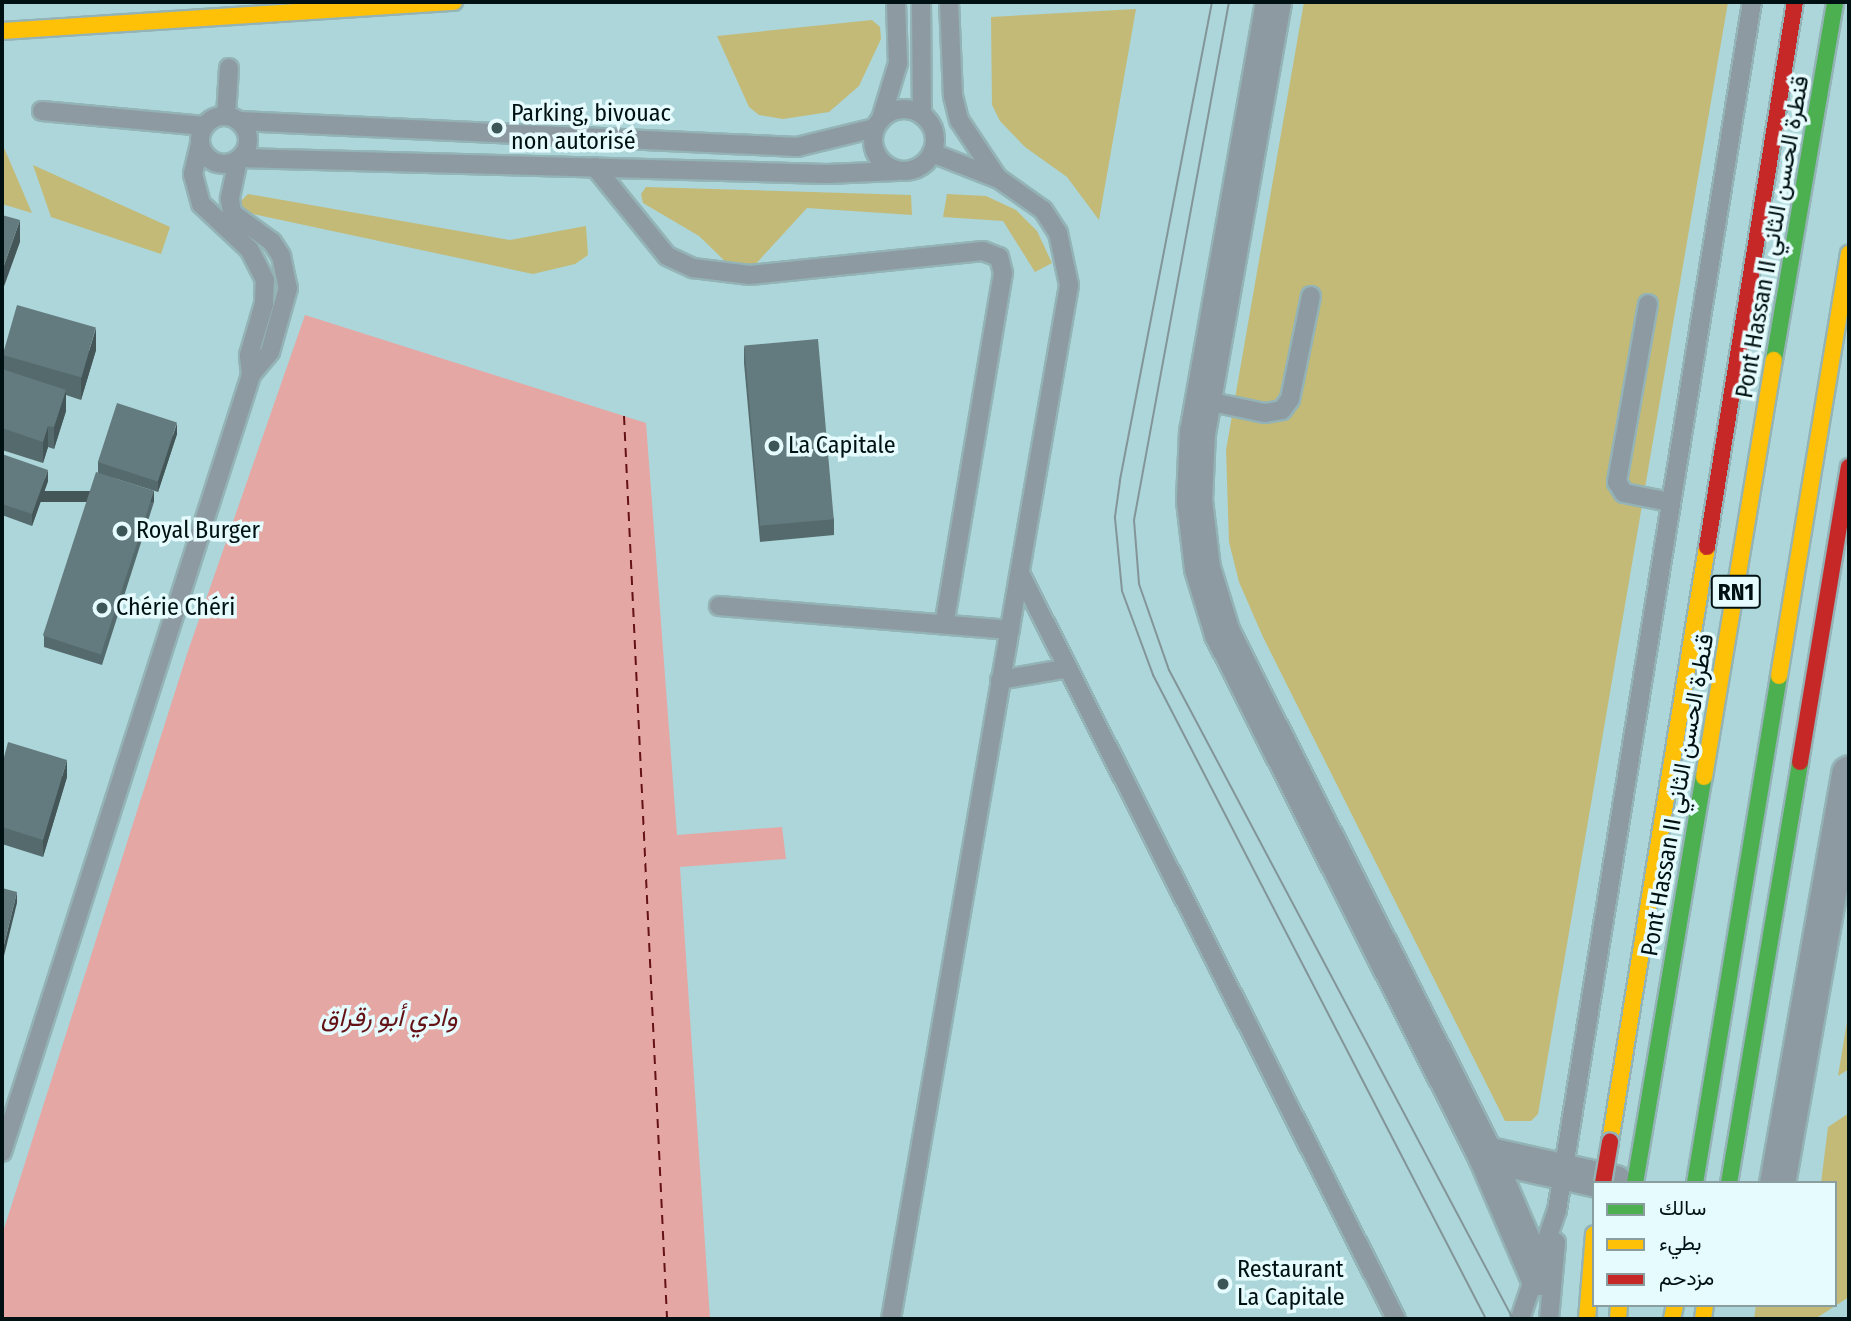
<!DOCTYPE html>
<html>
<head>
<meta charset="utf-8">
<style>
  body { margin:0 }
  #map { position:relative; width:1851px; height:1321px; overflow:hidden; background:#acd6d9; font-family:"Fira Sans Condensed",Vazirmatn,sans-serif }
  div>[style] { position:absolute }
  .green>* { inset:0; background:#c3ba78 }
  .water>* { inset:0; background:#e5a7a4 }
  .ferry>* { height:2px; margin-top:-1px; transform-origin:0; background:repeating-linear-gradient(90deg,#641216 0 9px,transparent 0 16px) }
  .roads { filter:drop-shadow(2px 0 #94b3b6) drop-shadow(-2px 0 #94b3b6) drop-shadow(0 2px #94b3b6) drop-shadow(0 -2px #94b3b6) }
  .lane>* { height:18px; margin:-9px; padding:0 9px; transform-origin:9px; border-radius:9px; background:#8d9aa2 }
  .lane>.ring { margin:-9px; padding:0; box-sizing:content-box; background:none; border:18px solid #8d9aa2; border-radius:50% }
  .street>* { height:35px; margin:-17.5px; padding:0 17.5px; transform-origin:17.5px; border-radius:17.5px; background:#8d9aa2 }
  .fast>* { height:16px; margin:-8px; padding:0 8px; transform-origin:8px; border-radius:8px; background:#4caf50 }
  .slow>* { height:16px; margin:-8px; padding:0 8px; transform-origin:8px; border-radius:8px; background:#ffc107 }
  .jam>* { height:16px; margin:-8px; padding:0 8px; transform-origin:8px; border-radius:8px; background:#c62828 }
  .tram>* { height:2px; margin:-1px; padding:0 1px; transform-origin:1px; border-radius:1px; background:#839599 }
  .bridges { filter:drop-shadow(2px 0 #94b3b6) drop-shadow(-2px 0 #94b3b6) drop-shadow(0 2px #94b3b6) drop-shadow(0 -2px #94b3b6) }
  .jam-bridge>* { height:16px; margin:-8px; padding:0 8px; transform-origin:8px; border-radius:8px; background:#c62828 }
  .wall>* { inset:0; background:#556a6c }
  .shaded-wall>* { inset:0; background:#455658; transform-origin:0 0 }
  .building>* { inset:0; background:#637b7e; transform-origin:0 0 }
  .dots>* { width:19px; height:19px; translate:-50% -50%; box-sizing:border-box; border:4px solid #e6fbfd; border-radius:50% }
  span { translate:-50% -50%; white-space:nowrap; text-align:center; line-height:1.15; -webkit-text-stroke:7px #e6fbfd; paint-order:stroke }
  .shield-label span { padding:2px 5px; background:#e6fbfd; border:2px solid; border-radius:5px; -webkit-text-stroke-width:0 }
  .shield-label { font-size:23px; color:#001113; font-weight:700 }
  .poi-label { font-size:24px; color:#001113 }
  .left { translate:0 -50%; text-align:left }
  .street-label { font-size:24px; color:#001113 }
  .water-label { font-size:26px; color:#641216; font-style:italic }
  .frame { position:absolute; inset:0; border:4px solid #001113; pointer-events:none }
  .legend { position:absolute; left:1592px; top:1181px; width:245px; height:126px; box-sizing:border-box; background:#e6fbfd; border:2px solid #8a9d9f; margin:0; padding:9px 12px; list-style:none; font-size:21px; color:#001113 }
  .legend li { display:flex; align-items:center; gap:14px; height:35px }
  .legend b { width:35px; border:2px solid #8a9d9f }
</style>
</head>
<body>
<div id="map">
  <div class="green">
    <i style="clip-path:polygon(1304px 2px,1728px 2px,1538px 1114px,1531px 1121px,1505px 1121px,1263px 637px,1239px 582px,1229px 542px,1226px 450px)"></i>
    <i style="clip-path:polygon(1136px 9px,1099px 220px,1067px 177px,1025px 147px,1000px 121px,992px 105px,991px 17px)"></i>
    <i style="clip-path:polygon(872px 20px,880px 27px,881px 39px,859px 86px,829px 112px,783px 119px,759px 115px,749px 107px,717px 36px)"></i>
    <i style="clip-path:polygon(2px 143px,32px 213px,2px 204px)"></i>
    <i style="clip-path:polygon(33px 165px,170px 227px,161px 254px,51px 217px)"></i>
    <i style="clip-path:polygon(646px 187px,911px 195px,912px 215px,807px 208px,752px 268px,731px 267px,699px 236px,643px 203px,641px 194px)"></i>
    <i style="clip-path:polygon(248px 194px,510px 240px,586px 226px,588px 255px,575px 264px,533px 274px,244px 212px,239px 203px)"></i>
    <i style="clip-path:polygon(947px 194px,986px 196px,1016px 210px,1037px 231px,1052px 263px,1035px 272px,1003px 221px,943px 217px)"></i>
    <i style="clip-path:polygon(1849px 1010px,1849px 1069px,1838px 1076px)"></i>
    <i style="clip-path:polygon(1849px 1113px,1849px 1297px,1815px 1319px,1754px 1319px,1756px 1305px,1835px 1305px,1835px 1183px,1821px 1183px,1828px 1127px)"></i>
  </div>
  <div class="water">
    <i style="clip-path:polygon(305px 315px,646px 423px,677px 835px,782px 827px,786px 859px,680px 867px,710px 1319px,2px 1319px,2px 1235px,188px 651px)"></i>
  </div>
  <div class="ferry">
    <i style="left:624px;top:416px;width:904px;rotate:87.27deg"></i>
  </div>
  <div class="roads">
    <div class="lane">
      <i style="left:921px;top:2px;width:113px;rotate:89.5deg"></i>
      <i style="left:949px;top:2px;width:94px;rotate:87.6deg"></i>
      <i style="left:953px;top:96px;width:25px;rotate:76deg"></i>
      <i style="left:959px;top:120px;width:69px;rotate:56.3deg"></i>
      <i class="ring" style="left:873px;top:109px;width:44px;height:44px"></i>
      <i style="left:42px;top:111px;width:163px;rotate:5.3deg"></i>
      <i class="ring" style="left:200px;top:116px;width:30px;height:30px"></i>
      <i style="left:226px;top:116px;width:48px;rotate:-86.4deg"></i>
      <i style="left:881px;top:119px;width:59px;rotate:-73.1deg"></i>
      <i style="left:898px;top:63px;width:61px;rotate:-91.9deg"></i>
      <i style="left:239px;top:121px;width:559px;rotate:2.67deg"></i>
      <i style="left:797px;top:147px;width:80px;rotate:-13.7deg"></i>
      <i style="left:241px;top:158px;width:586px;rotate:1.56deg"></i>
      <i style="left:827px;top:174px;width:70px;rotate:-2.5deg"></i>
      <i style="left:238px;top:160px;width:40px;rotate:102deg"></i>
      <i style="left:230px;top:199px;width:14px;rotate:82deg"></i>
      <i style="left:232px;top:213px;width:49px;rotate:35.9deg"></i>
      <i style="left:272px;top:242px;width:17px;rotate:57deg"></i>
      <i style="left:281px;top:256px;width:33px;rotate:78deg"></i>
      <i style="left:288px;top:288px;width:66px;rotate:105.7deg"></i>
      <i style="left:270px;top:352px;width:30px;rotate:130deg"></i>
      <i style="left:595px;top:167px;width:114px;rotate:51deg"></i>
      <i style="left:667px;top:256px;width:29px;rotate:25deg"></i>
      <i style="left:693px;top:268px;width:57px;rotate:7deg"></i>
      <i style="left:750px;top:275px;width:234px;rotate:-5.9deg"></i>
      <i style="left:983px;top:251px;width:17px;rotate:21deg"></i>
      <i style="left:999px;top:257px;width:16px;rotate:76deg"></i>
      <i style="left:1003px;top:273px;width:356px;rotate:99.5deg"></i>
      <i style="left:1648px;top:304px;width:181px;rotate:99.9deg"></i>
      <i style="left:1617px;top:482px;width:13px;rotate:58deg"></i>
      <i style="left:1624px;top:493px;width:47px;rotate:11.1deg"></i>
      <i style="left:1202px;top:400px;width:64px;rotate:11.7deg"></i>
      <i style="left:1265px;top:413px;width:17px;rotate:-10deg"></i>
      <i style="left:1282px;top:410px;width:14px;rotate:-54deg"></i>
      <i style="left:1290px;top:399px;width:105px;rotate:-78.5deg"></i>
      <i style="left:1021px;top:575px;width:833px;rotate:63.25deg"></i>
      <i style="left:719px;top:606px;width:292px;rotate:4.7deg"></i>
      <i style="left:1000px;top:680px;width:69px;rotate:-10deg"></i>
      <i style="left:2px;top:1152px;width:816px;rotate:-72.23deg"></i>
      <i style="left:251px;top:375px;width:20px;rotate:-96deg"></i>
      <i style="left:249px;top:355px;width:53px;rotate:-73.6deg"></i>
      <i style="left:264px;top:304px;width:24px;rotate:-88deg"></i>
      <i style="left:265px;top:280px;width:34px;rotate:-117deg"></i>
      <i style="left:250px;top:250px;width:67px;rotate:-136.8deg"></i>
      <i style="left:201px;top:204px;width:31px;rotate:-105deg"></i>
      <i style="left:193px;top:174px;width:31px;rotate:-77deg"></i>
      <i style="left:891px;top:1319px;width:1049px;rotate:-80.23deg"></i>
      <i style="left:1069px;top:285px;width:53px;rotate:-101.9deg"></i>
      <i style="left:1058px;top:233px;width:27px;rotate:-123deg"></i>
      <i style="left:1043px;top:210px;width:54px;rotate:-144.8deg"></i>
      <i style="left:999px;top:179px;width:72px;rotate:-158.8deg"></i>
      <i style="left:1520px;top:1319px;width:115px;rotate:-71.3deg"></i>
      <i style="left:1557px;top:1210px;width:1224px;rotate:-80.83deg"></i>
      <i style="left:1549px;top:1319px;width:77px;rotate:-84.8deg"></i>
    </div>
    <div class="street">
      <i style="left:1273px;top:2px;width:436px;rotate:100deg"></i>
      <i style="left:1197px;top:431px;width:69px;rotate:92.5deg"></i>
      <i style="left:1194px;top:500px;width:68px;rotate:83.3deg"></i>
      <i style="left:1202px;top:568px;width:68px;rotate:72.9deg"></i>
      <i style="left:1222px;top:633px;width:584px;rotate:63.22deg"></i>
      <i style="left:1485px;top:1154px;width:134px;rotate:66.7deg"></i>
      <i style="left:1485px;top:1154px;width:133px;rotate:12.6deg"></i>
      <i style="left:1777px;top:1183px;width:416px;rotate:-80deg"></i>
    </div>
    <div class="fast">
      <i style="left:1774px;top:360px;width:363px;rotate:-80.3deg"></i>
      <i style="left:1635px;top:1183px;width:412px;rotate:-80.4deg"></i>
      <i style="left:1695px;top:1183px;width:514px;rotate:-80.59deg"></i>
      <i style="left:1729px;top:1183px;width:427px;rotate:-80.4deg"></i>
    </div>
    <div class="slow">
      <i style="left:2px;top:31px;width:453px;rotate:-3.7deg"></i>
      <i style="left:1779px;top:676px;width:428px;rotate:-80.6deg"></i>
      <i style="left:1704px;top:777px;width:423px;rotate:-80.5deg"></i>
      <i style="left:1610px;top:1142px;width:603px;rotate:-80.74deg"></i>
      <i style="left:1587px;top:1319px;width:85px;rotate:-85.3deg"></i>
      <i style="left:1618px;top:1319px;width:14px;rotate:-86deg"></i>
      <i style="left:1672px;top:1319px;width:14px;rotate:-78deg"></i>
      <i style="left:1703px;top:1319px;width:14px;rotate:-82deg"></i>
    </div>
    <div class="jam">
      <i style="left:1707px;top:547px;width:552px;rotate:-80.83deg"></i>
      <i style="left:1800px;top:762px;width:299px;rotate:-80.6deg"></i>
    </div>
  </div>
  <div class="tram">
    <i style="left:1212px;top:2px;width:488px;rotate:100.9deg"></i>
    <i style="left:1120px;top:481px;width:37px;rotate:98deg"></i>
    <i style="left:1115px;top:518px;width:73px;rotate:84.5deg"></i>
    <i style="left:1122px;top:591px;width:90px;rotate:69.7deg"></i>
    <i style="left:1153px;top:675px;width:725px;rotate:62.66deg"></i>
    <i style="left:1229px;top:2px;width:527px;rotate:100.39deg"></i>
    <i style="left:1134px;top:520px;width:64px;rotate:85.5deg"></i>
    <i style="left:1139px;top:584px;width:91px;rotate:70.8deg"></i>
    <i style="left:1169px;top:670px;width:735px;rotate:62.07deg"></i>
  </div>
  <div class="bridges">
    <div class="jam-bridge">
      <i style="left:1603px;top:1183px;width:42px;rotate:-80.3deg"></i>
    </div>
  </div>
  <div class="wall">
    <i style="clip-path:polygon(744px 346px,834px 519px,834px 535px,760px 542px,744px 363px)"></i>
    <i style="clip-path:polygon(96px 350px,81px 400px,66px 395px,66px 411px,54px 449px,48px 447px,43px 463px,2px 450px,2px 355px)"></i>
    <i style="clip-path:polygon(177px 434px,158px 492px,114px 478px,154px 502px,102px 665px,44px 647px,44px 636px,98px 473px,98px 462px)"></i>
    <i style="clip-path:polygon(2px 454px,48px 481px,32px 526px,2px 515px)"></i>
    <i style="clip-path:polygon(2px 765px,67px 777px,43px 857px,2px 844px)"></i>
  </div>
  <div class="shaded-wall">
    <i style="clip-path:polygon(20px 220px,20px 242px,2px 292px,2px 271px)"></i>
    <i style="clip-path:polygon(96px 328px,96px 350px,81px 400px,81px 378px)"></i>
    <i style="clip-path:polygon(66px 390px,66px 411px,54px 449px,54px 427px)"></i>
    <i style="clip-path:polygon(177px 423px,177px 434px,158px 492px,158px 481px)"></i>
    <i style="clip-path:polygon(48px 426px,48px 447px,43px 463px,43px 442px)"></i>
    <i style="clip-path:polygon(48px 470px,48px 481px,32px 526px,32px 514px)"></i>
    <i style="left:154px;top:491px;width:11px;height:171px;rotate:90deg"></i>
    <i style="clip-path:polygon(67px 760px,67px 777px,43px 857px,43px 840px)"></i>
    <i style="clip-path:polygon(17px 892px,17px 903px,2px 964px,2px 953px)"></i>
  </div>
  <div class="building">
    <i style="clip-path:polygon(2px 215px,20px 220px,2px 271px)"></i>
    <i style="left:17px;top:305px;width:82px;height:52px;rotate:16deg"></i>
    <i style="left:818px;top:339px;width:181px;height:74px;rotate:85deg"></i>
    <i style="clip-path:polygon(2px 369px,66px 390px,54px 427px,48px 426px,43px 442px,2px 428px)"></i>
    <i style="left:117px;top:403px;width:63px;height:62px;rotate:18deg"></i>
    <i style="clip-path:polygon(2px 454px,48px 470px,32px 514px,2px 504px)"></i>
    <i style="left:96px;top:472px;width:61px;height:172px;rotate:18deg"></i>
    <i style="clip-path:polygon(8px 742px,67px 760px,43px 840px,2px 827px,2px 765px)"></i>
    <i style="clip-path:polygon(2px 888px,17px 892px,2px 953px)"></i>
  </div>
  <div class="dots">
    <i style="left:497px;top:128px;background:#3c5658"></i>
    <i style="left:774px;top:446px;background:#3c5658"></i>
    <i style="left:122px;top:531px;background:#3c5658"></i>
    <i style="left:102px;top:608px;background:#3c5658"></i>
    <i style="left:1223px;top:1284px;background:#3c5658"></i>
  </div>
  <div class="shield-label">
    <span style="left:1736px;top:592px">RN1</span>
  </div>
  <div class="poi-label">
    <span class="left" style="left:511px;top:128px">Parking, bivouac<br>non autorisé</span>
    <span class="left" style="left:788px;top:446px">La Capitale</span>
    <span class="left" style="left:136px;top:531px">Royal Burger</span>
    <span class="left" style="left:116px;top:608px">Chérie Chéri</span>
    <span class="left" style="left:1237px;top:1284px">Restaurant<br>La Capitale</span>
  </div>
  <div class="street-label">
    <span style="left:1773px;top:237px;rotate:-80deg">Pont Hassan II قنطرة الحسن الثاني</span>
    <span style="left:1678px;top:795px;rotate:-80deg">Pont Hassan II قنطرة الحسن الثاني</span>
  </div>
  <div class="water-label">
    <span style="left:389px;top:1018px">وادي أبو رقراق</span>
  </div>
  <div class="frame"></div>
  <ul class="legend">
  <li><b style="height:9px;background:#4caf50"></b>سالك</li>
  <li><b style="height:9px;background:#ffc107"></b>بطيء</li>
  <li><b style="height:9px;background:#c62828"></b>مزدحم</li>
  </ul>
</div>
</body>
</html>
